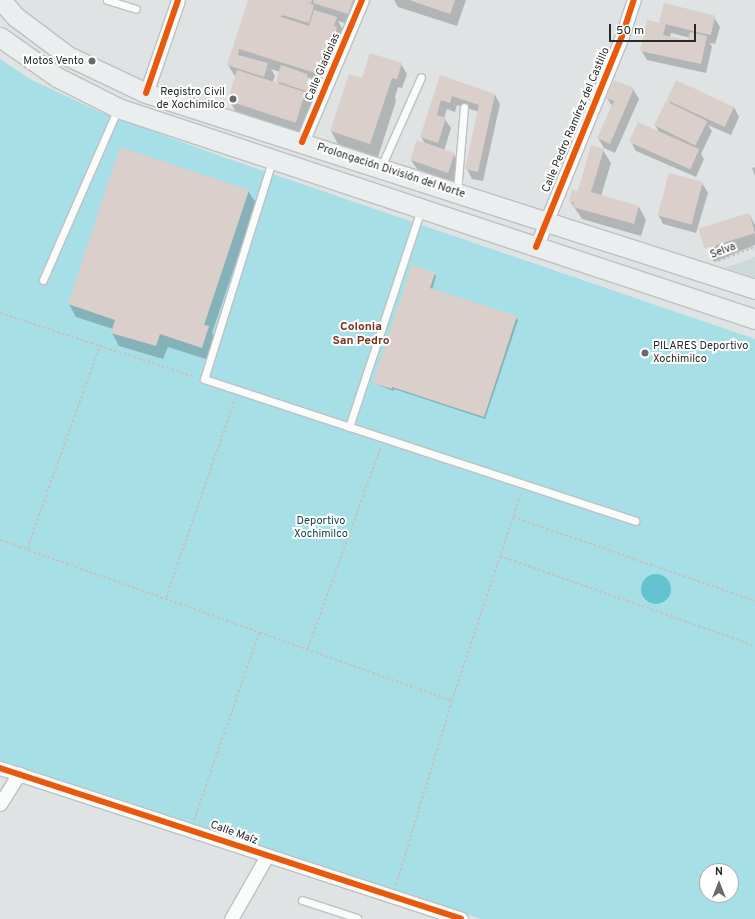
<!DOCTYPE html>
<html>
<head>
<meta charset="utf-8">
<style>
  body { margin:0 }
  #map { position:relative; width:755px; height:919px; overflow:hidden; background:#dfe3e3; font-family:Overpass,sans-serif }
  div>[style] { position:absolute }
  .built>* { inset:0; background:#cdd8d9 }
  .green>* { inset:0; background:#a7dfe6 }
  .water>* { inset:0; background:#63c4cf }
  .round { border-radius:50% }
  .shadow>* { inset:0; background:#0003 }
  .building>* { inset:0; background:#dbcfcb; transform-origin:0 0 }
  .path>* { height:2px; margin-top:-1px; transform-origin:0; background:repeating-linear-gradient(90deg,#c2c3c3 0 3px,transparent 0 5px) }
  .roads { filter:drop-shadow(1px 0 #bec0c1) drop-shadow(-1px 0 #bec0c1) drop-shadow(0 1px #bec0c1) drop-shadow(0 -1px #bec0c1) }
  .lane>* { height:7px; margin:-3.5px; padding:0 3.5px; transform-origin:3.5px; border-radius:3.5px; background:#fafbfb }
  .street>* { height:13px; margin:-6.5px; padding:0 6.5px; transform-origin:6.5px; border-radius:6.5px; background:#fafbfb }
  .secondary>* { height:19px; margin:-9.5px; padding:0 9.5px; transform-origin:9.5px; border-radius:9.5px; background:#eaeeee }
  .cycleway>* { height:6px; margin:-3px; padding:0 3px; transform-origin:3px; border-radius:3px; background:#e8590c }
  .dots>* { width:11px; height:11px; translate:-50% -50%; box-sizing:border-box; border:2px solid #fff; border-radius:50% }
  span { translate:-50% -50%; white-space:nowrap; text-align:center; line-height:1.15; -webkit-text-stroke:4px #fff; paint-order:stroke }
  .poi-label { font-size:11px; color:#292b2b }
  .right { translate:-100% -50%; text-align:right }
  .left { translate:0 -50%; text-align:left }
  .street-label { font-size:11px; color:#292b2b }
  .park-label { font-size:11px; color:#0d474d }
  .neighbourhood-label { font-size:12px; color:#77341f; font-weight:700 }
  .north { position:absolute; left:699px; top:863px; width:40px; height:40px; box-sizing:border-box; background:#fff; border:1px solid #a9aaaa; border-radius:50%; rotate:0deg; font-size:11px; font-weight:700; line-height:16px; text-align:center; color:#292b2b }
  .north::after { content:''; display:block; margin:auto; width:14px; height:18px; background:#696b6b; clip-path:polygon(50% 0,100% 100%,50% 72%,0 100%) }
  .scale { position:absolute; left:609px; top:24px; width:87px; height:18px; box-sizing:border-box; border:2px solid #292b2b; border-top:0; padding-left:5px; font-size:12px; line-height:14px; white-space:nowrap; color:#292b2b; -webkit-text-stroke:3px #fff; paint-order:stroke }
</style>
</head>
<body>
<div id="map">
  <div class="built">
    <i style="clip-path:polygon(755px 257px,755px 277px,725px 268px)"></i>
  </div>
  <div class="green">
    <i style="clip-path:polygon(evenodd,0 59px,30px 79px,98px 111px,223px 157px,755px 339px,755px 919px,482px 919px,0 761px,0 59px,707px 871px,731px 871px,731px 895px,707px 895px,707px 871px)"></i>
  </div>
  <div class="water">
    <i class="round" style="left:641px;top:574px;width:30px;height:30px"></i>
  </div>
  <div class="shadow">
    <i style="clip-path:polygon(evenodd,249px 0,364px 0,355px 26px,338px 21px,343px 30px,329px 88px,318px 84px,320px 87px,316px 99px,308px 96px,313px 106px,302px 134px,236px 112px,229px 100px,236px 78px,228px 65px,249px 0,271px 69px,280px 72px,277px 81px,279px 84px,273px 82px,275px 76px,271px 69px)"></i>
    <i style="clip-path:polygon(394px 0,466px 0,457px 26px,398px 7px)"></i>
    <i style="clip-path:polygon(evenodd,665px 4px,714px 17px,720px 27px,715px 44px,710px 43px,712px 47px,706px 73px,647px 60px,641px 50px,662px 24px,665px 4px,671px 33px,690px 38px,689px 42px,670px 37px,671px 33px)"></i>
    <i style="clip-path:polygon(401px 64px,407px 74px,402px 88px,398px 87px,395px 97px,396px 101px,378px 157px,338px 144px,331px 131px,364px 80px)"></i>
    <i style="clip-path:polygon(441px 77px,495px 95px,500px 104px,483px 181px,472px 179px,467px 169px,479px 112px,457px 105px,455px 112px,447px 109px,444px 118px,451px 128px,444px 151px,454px 154px,459px 164px,453px 182px,417px 169px,411px 160px,425px 144px,421px 137px)"></i>
    <i style="clip-path:polygon(633px 89px,639px 99px,615px 153px,604px 148px,598px 138px,612px 106px,607px 98px)"></i>
    <i style="clip-path:polygon(668px 100px,734px 107px,739px 117px,731px 135px,708px 125px,712px 131px,701px 154px,704px 159px,696px 177px,636px 151px,631px 142px,659px 132px,655px 125px,671px 105px)"></i>
    <i style="clip-path:polygon(603px 150px,611px 163px,601px 196px,639px 207px,646px 220px,641px 236px,582px 219px,570px 201px,579px 192px)"></i>
    <i style="clip-path:polygon(755px 167px,755px 176px,752px 168px)"></i>
    <i style="clip-path:polygon(702px 183px,708px 193px,696px 233px,663px 224px,658px 214px)"></i>
    <i style="clip-path:polygon(248px 191px,256px 203px,212px 333px,216px 340px,209px 360px,168px 347px,163px 359px,119px 346px,112px 333px,113px 329px,76px 317px,69px 304px)"></i>
    <i style="clip-path:polygon(749px 214px,755px 225px,755px 245px,714px 262px,709px 252px)"></i>
    <i style="clip-path:polygon(434px 274px,436px 276px,432px 290px,516px 317px,518px 320px,485px 419px,394px 389px,393px 391px,374px 383px)"></i>
  </div>
  <div class="building">
    <i style="clip-path:polygon(248px 0,312px 0,311px 3px,305px 2px,314px 5px,309px 23px,282px 15px,281px 17px,309px 26px,314px 10px,337px 17px,334px 26px,337px 27px,322px 75px,239px 49px,238px 55px,268px 63px,264px 77px,227px 65px)"></i>
    <i style="clip-path:polygon(314px 0,353px 0,348px 14px,313px 3px)"></i>
    <i style="clip-path:polygon(409px 0,455px 0,450px 14px)"></i>
    <i style="left:664px;top:3px;width:53px;height:20px;rotate:14deg"></i>
    <i style="clip-path:polygon(647px 20px,666px 24px,663px 35px,688px 40px,690px 32px,707px 36px,701px 64px,640px 51px)"></i>
    <i style="clip-path:polygon(370px 53px,402px 63px,397px 79px,392px 78px,370px 144px,330px 131px,349px 74px,362px 78px)"></i>
    <i style="clip-path:polygon(281px 65px,307px 74px,307px 77px,317px 80px,312px 93px,276px 81px)"></i>
    <i style="left:237px;top:70px;width:72px;height:32px;rotate:18deg"></i>
    <i style="clip-path:polygon(440px 75px,495px 94px,478px 172px,465px 169px,479px 105px,452px 96px,450px 103px,441px 100px,437px 115px,446px 118px,438px 143px,420px 137px)"></i>
    <i style="clip-path:polygon(614px 80px,634px 88px,610px 144px,597px 138px,614px 101px,606px 98px)"></i>
    <i style="left:676px;top:80px;width:64px;height:22px;rotate:25deg"></i>
    <i style="left:666px;top:101px;width:46px;height:27px;rotate:26deg"></i>
    <i style="left:638px;top:122px;width:67px;height:22px;rotate:24deg"></i>
    <i style="left:417px;top:140px;width:40px;height:21px;rotate:19deg"></i>
    <i style="clip-path:polygon(591px 145px,604px 149px,591px 192px,639px 206px,634px 224px,573px 207px,574px 203px,569px 201px,572px 189px,578px 191px)"></i>
    <i style="clip-path:polygon(120px 147px,249px 190px,204px 325px,209px 326px,202px 348px,160px 334px,156px 346px,111px 333px,115px 320px,68px 304px)"></i>
    <i style="left:669px;top:173px;width:35px;height:44px;rotate:15deg"></i>
    <i style="left:749px;top:213px;width:21px;height:53px;rotate:73deg"></i>
    <i style="clip-path:polygon(412px 265px,435px 273px,430px 288px,517px 316px,484px 417px,392px 387px,392px 389px,373px 383px)"></i>
  </div>
  <div class="path">
    <i style="left:718px;top:261px;width:40px;rotate:-21deg"></i>
    <i style="left:0;top:313px;width:205px;rotate:18.2deg"></i>
    <i style="left:513px;top:517px;width:256px;rotate:19.1deg"></i>
    <i style="left:0;top:540px;width:480px;rotate:19.6deg"></i>
    <i style="left:452px;top:701px;width:219px;rotate:-71.6deg"></i>
    <i style="left:27px;top:549px;width:217px;rotate:-70.3deg"></i>
    <i style="left:500px;top:556px;width:270px;rotate:19.4deg"></i>
    <i style="left:166px;top:598px;width:211px;rotate:-70.9deg"></i>
    <i style="left:308px;top:648px;width:215px;rotate:-70.1deg"></i>
    <i style="left:194px;top:820px;width:200px;rotate:-70.8deg"></i>
    <i style="left:396px;top:885px;width:192px;rotate:-73.1deg"></i>
  </div>
  <div class="roads">
    <div class="lane">
      <i style="left:107px;top:0;width:30px;rotate:17deg"></i>
      <i style="left:272px;top:161px;width:228px;rotate:107.3deg"></i>
      <i style="left:204px;top:379px;width:454px;rotate:18.2deg"></i>
      <i style="left:381px;top:167px;width:98px;rotate:-66deg"></i>
      <i style="left:457px;top:192px;width:85px;rotate:-85.3deg"></i>
      <i style="left:43px;top:280px;width:188px;rotate:-66.4deg"></i>
      <i style="left:349px;top:427px;width:230px;rotate:-71.7deg"></i>
      <i style="left:302px;top:900px;width:58px;rotate:18.1deg"></i>
    </div>
    <div class="street">
      <i style="left:146px;top:93px;width:98px;rotate:-71deg"></i>
      <i style="left:302px;top:142px;width:154px;rotate:-67.1deg"></i>
      <i style="left:536px;top:247px;width:228px;rotate:-67.8deg"></i>
      <i style="left:622px;top:36px;width:38px;rotate:-72deg"></i>
      <i style="left:0;top:768px;width:485px;rotate:18.1deg"></i>
      <i style="left:0;top:804px;width:36px;rotate:-58deg"></i>
      <i style="left:231px;top:919px;width:73px;rotate:-60.3deg"></i>
    </div>
    <div class="secondary">
      <i style="left:1px;top:0;width:23px;rotate:49deg"></i>
      <i style="left:16px;top:17px;width:65px;rotate:36.9deg"></i>
      <i style="left:68px;top:56px;width:86px;rotate:25.4deg"></i>
      <i style="left:146px;top:93px;width:640px;rotate:17.84deg"></i>
      <i style="left:0;top:37px;width:70px;rotate:35.1deg"></i>
      <i style="left:57px;top:77px;width:68px;rotate:26.9deg"></i>
      <i style="left:118px;top:108px;width:671px;rotate:18.33deg"></i>
    </div>
  </div>
  <div class="cycleway">
    <i style="left:146px;top:93px;width:98px;rotate:-71deg"></i>
    <i style="left:302px;top:142px;width:154px;rotate:-67.1deg"></i>
    <i style="left:536px;top:247px;width:228px;rotate:-67.8deg"></i>
    <i style="left:622px;top:36px;width:38px;rotate:-72deg"></i>
    <i style="left:0;top:768px;width:485px;rotate:18.1deg"></i>
  </div>
  <div class="dots">
    <i style="left:92px;top:61px;background:#696b6b"></i>
    <i style="left:233px;top:99px;background:#696b6b"></i>
    <i style="left:645px;top:353px;background:#696b6b"></i>
  </div>
  <div class="poi-label">
    <span class="right" style="left:84px;top:61px">Motos Vento</span>
    <span class="right" style="left:225px;top:99px">Registro Civil<br>de Xochimilco</span>
    <span class="left" style="left:653px;top:353px">PILARES Deportivo<br>Xochimilco</span>
  </div>
  <div class="street-label">
    <span style="left:323px;top:67px;rotate:-67deg">Calle Gladiolas</span>
    <span style="left:576px;top:120px;rotate:-67deg">Calle Pedro Ramírez del Castillo</span>
    <span style="left:391px;top:171px;rotate:18deg">Prolongación División del Norte</span>
    <span style="left:723px;top:251px;rotate:-21deg">Selva</span>
    <span style="left:234px;top:833px;rotate:20deg">Calle Maíz</span>
  </div>
  <div class="park-label">
    <span style="left:321px;top:528px">Deportivo<br>Xochimilco</span>
  </div>
  <div class="neighbourhood-label">
    <span style="left:361px;top:335px">Colonia<br>San Pedro</span>
  </div>
  <div class="north">N</div>
  <div class="scale">50 m</div>
</div>
</body>
</html>
